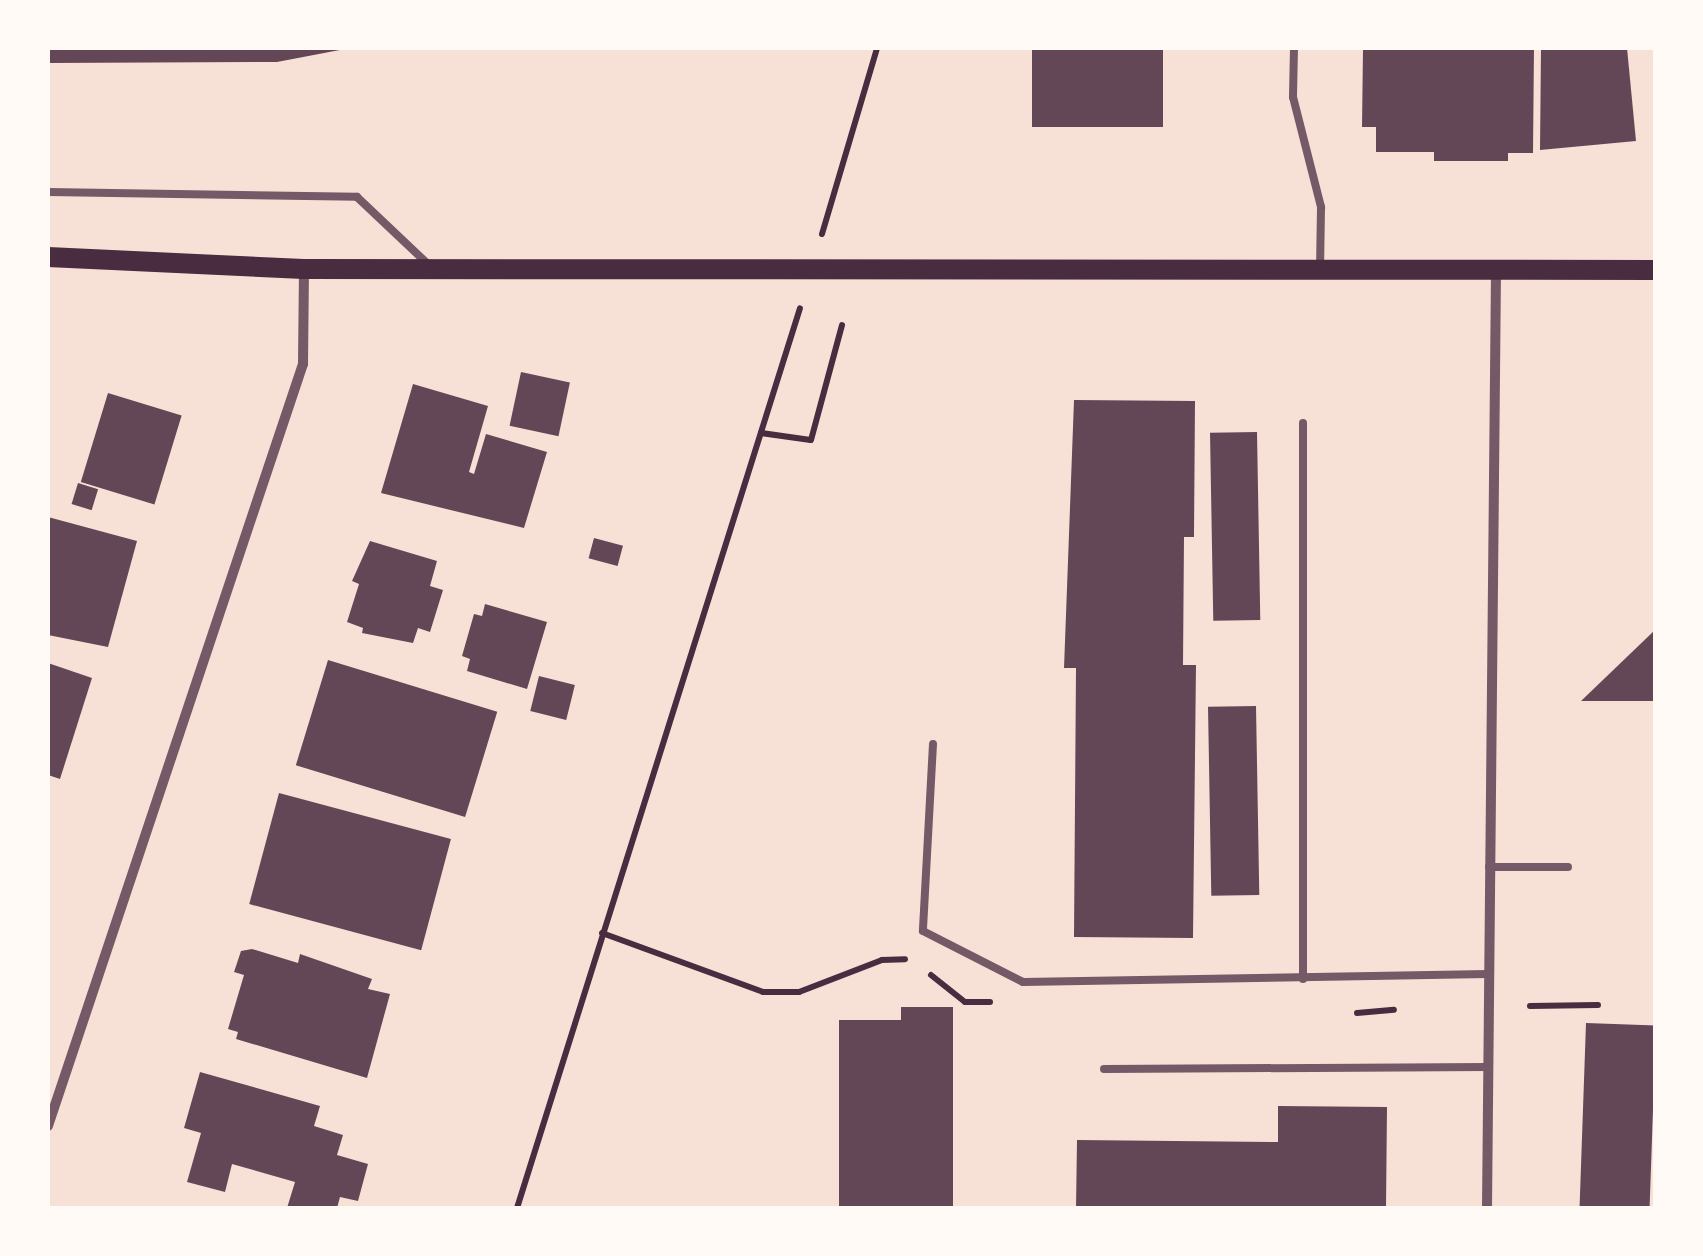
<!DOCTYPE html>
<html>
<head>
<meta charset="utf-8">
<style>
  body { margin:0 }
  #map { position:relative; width:1703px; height:1256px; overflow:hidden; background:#f7e1d7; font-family:Literata,serif }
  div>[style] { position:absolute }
  .building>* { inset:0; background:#644757; transform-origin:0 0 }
  .path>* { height:6px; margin:-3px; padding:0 3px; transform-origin:3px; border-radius:3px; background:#4a2c40 }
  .service>* { height:8px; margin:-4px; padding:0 4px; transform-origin:4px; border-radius:4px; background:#755966 }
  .minor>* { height:10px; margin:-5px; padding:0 5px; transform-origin:5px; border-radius:5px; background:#755966 }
  .secondary>* { height:20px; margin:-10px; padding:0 10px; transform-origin:10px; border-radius:10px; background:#4a2c40 }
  span { translate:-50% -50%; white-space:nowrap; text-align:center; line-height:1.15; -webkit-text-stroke:10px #fffaf5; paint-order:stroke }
  .frame { position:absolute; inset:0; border:50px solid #fffaf5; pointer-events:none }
</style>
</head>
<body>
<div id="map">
  <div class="building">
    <i style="clip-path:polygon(48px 48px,345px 48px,345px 49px,277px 62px,48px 63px)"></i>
    <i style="left:1032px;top:48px;width:131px;height:79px"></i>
    <i style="clip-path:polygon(1363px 48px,1534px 48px,1533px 153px,1508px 153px,1508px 161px,1434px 161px,1434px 152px,1376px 152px,1376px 127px,1362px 127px)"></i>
    <i style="clip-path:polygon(1541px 48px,1627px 48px,1636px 141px,1540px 150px)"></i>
    <i style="left:521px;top:372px;width:50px;height:55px;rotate:12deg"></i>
    <i style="clip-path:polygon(413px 384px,488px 406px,469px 472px,474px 474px,486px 434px,547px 452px,524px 528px,381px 493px)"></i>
    <i style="left:108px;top:393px;width:77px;height:93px;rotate:17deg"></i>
    <i style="clip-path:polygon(1074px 400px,1195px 401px,1194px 537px,1184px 537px,1183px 665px,1196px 665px,1193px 938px,1074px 937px,1076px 668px,1064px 668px)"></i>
    <i style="left:1257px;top:432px;width:188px;height:47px;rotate:89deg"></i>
    <i style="left:78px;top:483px;width:21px;height:22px;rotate:17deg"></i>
    <i style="clip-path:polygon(48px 517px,137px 541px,108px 647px,48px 635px)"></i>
    <i style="left:594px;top:538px;width:30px;height:21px;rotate:15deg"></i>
    <i style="clip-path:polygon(370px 541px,437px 561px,430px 586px,443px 590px,430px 632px,418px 628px,413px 643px,362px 633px,363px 628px,347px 622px,359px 584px,352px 581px)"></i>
    <i style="clip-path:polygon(485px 604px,547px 622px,527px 689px,467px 671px,470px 659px,462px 656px,474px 614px,482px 616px)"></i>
    <i style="clip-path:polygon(1656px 629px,1656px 701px,1581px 701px)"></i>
    <i style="left:328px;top:660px;width:177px;height:110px;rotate:17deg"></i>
    <i style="clip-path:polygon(48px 663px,92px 678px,60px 779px,48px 775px)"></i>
    <i style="left:539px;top:676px;width:37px;height:36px;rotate:14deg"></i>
    <i style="left:1256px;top:706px;width:189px;height:48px;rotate:89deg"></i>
    <i style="left:279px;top:793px;width:178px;height:115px;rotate:15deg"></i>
    <i style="clip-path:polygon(252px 949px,298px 963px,300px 954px,372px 979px,368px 989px,390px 994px,367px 1078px,236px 1039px,238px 1032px,228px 1029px,244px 975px,234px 972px,241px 951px)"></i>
    <i style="clip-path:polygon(901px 1007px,953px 1007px,953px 1208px,839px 1208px,839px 1020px,901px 1020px)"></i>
    <i style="left:1586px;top:1023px;width:70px;height:185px;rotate:2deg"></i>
    <i style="clip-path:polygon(200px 1072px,320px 1106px,314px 1126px,343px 1135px,337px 1155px,368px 1164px,358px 1201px,340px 1197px,337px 1208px,287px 1208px,295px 1182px,232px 1164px,225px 1192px,187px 1182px,201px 1133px,184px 1128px)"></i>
    <i style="clip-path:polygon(1278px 1106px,1387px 1107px,1386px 1208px,1076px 1208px,1077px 1140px,1278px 1142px)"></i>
  </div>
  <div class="path">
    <i style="left:822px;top:234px;width:194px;rotate:-73.5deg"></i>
    <i style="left:761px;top:433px;width:50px;rotate:8deg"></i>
    <i style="left:811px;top:440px;width:119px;rotate:-74.9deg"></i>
    <i style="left:602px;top:933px;width:171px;rotate:20.1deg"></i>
    <i style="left:763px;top:992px;width:36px"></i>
    <i style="left:799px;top:992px;width:89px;rotate:-21.1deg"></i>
    <i style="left:882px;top:960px;width:23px;rotate:-2deg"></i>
    <i style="left:931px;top:975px;width:43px;rotate:38.5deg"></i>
    <i style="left:965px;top:1002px;width:25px"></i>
    <i style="left:1530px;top:1006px;width:68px;rotate:-0.8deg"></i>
    <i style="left:1357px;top:1013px;width:37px;rotate:-5deg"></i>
    <i style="left:517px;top:1208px;width:943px;rotate:-72.54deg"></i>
  </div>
  <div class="service">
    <i style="left:1294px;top:48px;width:49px;rotate:91.2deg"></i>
    <i style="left:1293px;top:97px;width:114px;rotate:75.7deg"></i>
    <i style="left:1321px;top:207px;width:61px;rotate:90.9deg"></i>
    <i style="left:48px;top:192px;width:309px;rotate:0.9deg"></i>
    <i style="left:357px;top:197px;width:99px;rotate:43.4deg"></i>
    <i style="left:1303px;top:423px;width:556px;rotate:90deg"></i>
    <i style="left:933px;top:744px;width:187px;rotate:93.1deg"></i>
    <i style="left:923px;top:931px;width:112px;rotate:27deg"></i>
    <i style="left:1023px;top:982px;width:465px;rotate:-1deg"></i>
    <i style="left:1489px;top:867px;width:79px"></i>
    <i style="left:1104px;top:1069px;width:384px;rotate:-0.3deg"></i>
  </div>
  <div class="minor">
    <i style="left:48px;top:1126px;width:804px;rotate:-71.5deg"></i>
    <i style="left:303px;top:364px;width:95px;rotate:-89.4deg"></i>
    <i style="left:1487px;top:1208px;width:938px;rotate:-89.45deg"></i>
  </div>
  <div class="secondary">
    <i style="left:48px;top:257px;width:256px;rotate:2.7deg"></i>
    <i style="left:304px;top:269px;width:1352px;rotate:0.04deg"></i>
  </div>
  <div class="frame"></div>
</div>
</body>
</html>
